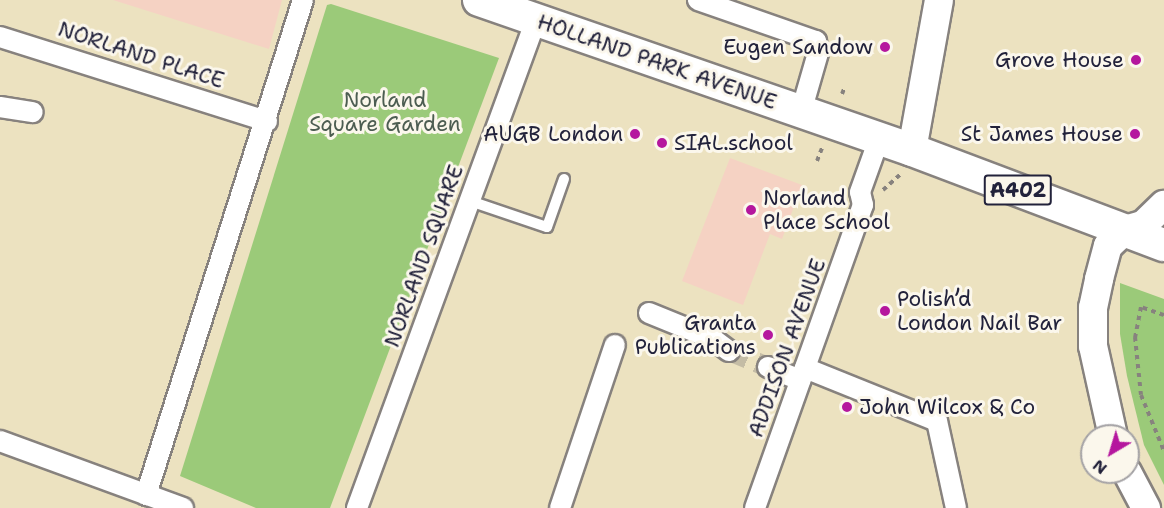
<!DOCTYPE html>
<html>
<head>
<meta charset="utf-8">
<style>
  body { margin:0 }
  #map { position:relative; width:1164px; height:508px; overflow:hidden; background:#ece2c0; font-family:"Shantell Sans",sans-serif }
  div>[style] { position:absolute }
  .built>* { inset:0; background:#f5d2c3 }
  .green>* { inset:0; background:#9bca79 }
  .street-tunnel>* { height:20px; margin-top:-10px; transform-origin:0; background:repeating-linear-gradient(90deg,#c4bca5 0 20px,transparent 0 30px) }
  .path>* { height:4px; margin-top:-2px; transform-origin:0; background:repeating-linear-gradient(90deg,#87827e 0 4.5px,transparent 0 9px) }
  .roads { filter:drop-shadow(2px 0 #87827e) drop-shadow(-2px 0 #87827e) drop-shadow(0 2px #87827e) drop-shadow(0 -2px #87827e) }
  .lane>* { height:10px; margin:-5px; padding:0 5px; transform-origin:5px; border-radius:5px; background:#fff }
  .street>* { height:20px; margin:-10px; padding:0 10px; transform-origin:10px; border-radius:10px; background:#fff }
  .secondary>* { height:28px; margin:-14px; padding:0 14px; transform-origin:14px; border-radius:14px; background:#fff }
  .primary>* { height:32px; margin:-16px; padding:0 16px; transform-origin:16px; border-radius:16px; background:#fff }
  .dots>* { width:16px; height:16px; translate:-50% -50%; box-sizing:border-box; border:3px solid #fbf7ec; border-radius:50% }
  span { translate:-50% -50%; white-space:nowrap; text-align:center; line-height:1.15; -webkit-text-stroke:6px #fbf7ec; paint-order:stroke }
  .shield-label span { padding:2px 4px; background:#fbf7ec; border:2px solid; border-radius:4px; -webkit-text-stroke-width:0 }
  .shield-label { font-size:20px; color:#22223b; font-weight:700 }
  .poi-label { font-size:21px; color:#22223b }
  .right { translate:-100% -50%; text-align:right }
  .left { translate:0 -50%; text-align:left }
  .street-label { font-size:21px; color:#22223b }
  .park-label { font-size:21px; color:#4c5d51 }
  .north { position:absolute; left:1080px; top:424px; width:60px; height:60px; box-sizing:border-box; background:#fbf7ec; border:2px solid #a4a2a5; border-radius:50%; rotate:218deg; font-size:16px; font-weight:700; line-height:24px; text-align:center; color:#22223b }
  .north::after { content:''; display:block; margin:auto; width:21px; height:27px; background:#b5179e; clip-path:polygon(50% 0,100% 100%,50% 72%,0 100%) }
</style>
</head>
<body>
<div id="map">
  <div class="built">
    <i style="clip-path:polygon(113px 0,282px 0,269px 49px)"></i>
    <i style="clip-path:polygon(730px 158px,802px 185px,782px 239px,770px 234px,743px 305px,682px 281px)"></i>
  </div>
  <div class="green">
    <i style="clip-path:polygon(331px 4px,499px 58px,330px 508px,256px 508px,180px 476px,327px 5px)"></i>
    <i style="clip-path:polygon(1120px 283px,1164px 299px,1164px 485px,1144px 445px,1127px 376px,1120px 334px)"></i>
  </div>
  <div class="street-tunnel">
    <i style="left:729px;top:351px;width:42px;rotate:22.3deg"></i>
  </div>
  <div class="path">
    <i style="left:842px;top:94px;width:5px;rotate:-68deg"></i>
    <i style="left:817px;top:161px;width:14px;rotate:-69deg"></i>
    <i style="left:883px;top:190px;width:25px;rotate:-42deg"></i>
    <i style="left:1164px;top:315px;width:24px;rotate:-161deg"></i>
    <i style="left:1141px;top:307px;width:31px;rotate:101deg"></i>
    <i style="left:1135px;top:337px;width:58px;rotate:84.1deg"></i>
    <i style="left:1141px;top:395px;width:61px;rotate:67.7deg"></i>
  </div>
  <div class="roads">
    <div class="lane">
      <i style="left:470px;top:201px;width:81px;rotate:18.7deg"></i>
      <i style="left:547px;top:227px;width:51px;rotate:-70.5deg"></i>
    </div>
    <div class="street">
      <i style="left:698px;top:0;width:125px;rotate:19.2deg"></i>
      <i style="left:816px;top:41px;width:12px;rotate:81deg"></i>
      <i style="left:818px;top:53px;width:61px;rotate:106.1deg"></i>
      <i style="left:0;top:37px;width:280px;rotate:17.5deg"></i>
      <i style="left:0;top:107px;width:33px;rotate:9deg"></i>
      <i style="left:649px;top:313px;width:69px;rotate:22.1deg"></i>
      <i style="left:713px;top:339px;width:20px;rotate:37deg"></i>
      <i style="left:768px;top:367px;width:35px;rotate:22deg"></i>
      <i style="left:805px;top:368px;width:142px;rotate:21.9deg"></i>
      <i style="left:937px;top:421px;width:89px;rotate:77.7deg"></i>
      <i style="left:0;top:441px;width:195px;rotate:20.1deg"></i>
      <i style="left:146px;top:495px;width:519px;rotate:-72.4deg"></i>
      <i style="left:357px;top:508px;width:520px;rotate:-69.86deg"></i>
      <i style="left:560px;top:508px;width:172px;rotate:-71.4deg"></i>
      <i style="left:755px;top:508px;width:322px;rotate:-70.4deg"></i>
      <i style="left:863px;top:205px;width:13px;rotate:-103deg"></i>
      <i style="left:860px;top:192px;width:56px;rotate:-70.3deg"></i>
    </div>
    <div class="secondary">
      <i style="left:912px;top:150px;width:152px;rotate:-79.8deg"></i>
      <i style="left:1113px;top:436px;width:92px;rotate:-102.5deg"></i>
      <i style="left:1093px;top:346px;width:38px;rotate:-90deg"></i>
      <i style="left:1093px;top:308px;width:30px;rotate:-78deg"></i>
      <i style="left:1099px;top:279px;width:34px;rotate:-75deg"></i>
      <i style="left:1108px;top:246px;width:23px;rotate:-43deg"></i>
      <i style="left:1125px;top:230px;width:19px;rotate:-16deg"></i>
      <i style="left:1143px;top:225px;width:29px;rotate:-44deg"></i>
      <i style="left:1127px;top:472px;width:41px;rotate:62.2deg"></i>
    </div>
    <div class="primary">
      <i style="left:479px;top:0;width:458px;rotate:19.1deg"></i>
      <i style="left:912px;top:150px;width:269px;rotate:20.7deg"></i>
    </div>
  </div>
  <div class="dots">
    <i style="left:885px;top:47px;background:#b5179e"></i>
    <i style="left:1136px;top:60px;background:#b5179e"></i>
    <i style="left:635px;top:134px;background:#b5179e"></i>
    <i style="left:1135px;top:134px;background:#b5179e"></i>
    <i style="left:662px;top:143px;background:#b5179e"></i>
    <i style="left:751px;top:210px;background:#b5179e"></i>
    <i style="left:885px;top:311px;background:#b5179e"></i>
    <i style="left:768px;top:335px;background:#b5179e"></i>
    <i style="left:847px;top:407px;background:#b5179e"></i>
  </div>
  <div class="shield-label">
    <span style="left:1018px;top:190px">A402</span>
  </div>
  <div class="poi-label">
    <span class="right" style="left:873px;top:47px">Eugen Sandow</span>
    <span class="right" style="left:1124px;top:60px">Grove House</span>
    <span class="right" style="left:623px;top:134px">AUGB London</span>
    <span class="right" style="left:1123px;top:134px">St James House</span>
    <span class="left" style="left:674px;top:143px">SIAL.school</span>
    <span class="left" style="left:763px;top:210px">Norland<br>Place School</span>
    <span class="left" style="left:897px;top:311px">Polish’d<br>London Nail Bar</span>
    <span class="right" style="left:756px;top:335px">Granta<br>Publications</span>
    <span class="left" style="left:859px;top:407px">John Wilcox &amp; Co</span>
  </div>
  <div class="street-label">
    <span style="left:141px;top:55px;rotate:18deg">NORLAND PLACE</span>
    <span style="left:657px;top:62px;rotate:19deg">HOLLAND PARK AVENUE</span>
    <span style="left:424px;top:256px;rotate:-70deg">NORLAND SQUARE</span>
    <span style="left:787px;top:348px;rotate:-70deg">ADDISON AVENUE</span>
  </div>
  <div class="park-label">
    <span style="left:385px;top:112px">Norland<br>Square Garden</span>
  </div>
  <div class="north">N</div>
</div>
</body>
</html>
